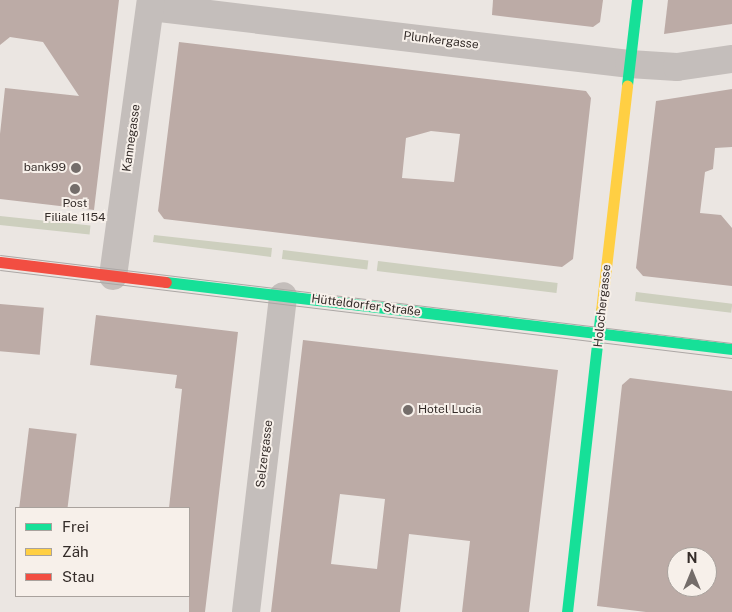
<!DOCTYPE html>
<html>
<head>
<meta charset="utf-8">
<style>
  body { margin:0 }
  #map { position:relative; width:732px; height:612px; overflow:hidden; background:#ebe6e2; font-family:"Public Sans",sans-serif }
  div>[style] { position:absolute }
  .green>* { inset:0; background:#cdcfbe; transform-origin:0 0 }
  .building>* { inset:0; background:#bcaba6; transform-origin:0 0 }
  .street>* { height:28px; margin:-14px; padding:0 14px; transform-origin:14px; border-radius:14px; background:#c4bebb }
  .fast>* { height:11px; margin:-5.5px; padding:0 5.5px; transform-origin:5.5px; border-radius:5.5px; background:#16e098 }
  .slow>* { height:11px; margin:-5.5px; padding:0 5.5px; transform-origin:5.5px; border-radius:5.5px; background:#ffcf43 }
  .jam>* { height:11px; margin:-5.5px; padding:0 5.5px; transform-origin:5.5px; border-radius:5.5px; background:#f24e42 }
  .tram>* { height:1px; margin:-0.5px; padding:0 0.5px; transform-origin:0.5px; border-radius:0.5px; background:#aca7a5 }
  .dots>* { width:14px; height:14px; translate:-50% -50%; box-sizing:border-box; border:2px solid #f7f0ea; border-radius:50% }
  span { translate:-50% -50%; white-space:nowrap; text-align:center; line-height:1.15; -webkit-text-stroke:4px #f7f0ea; paint-order:stroke }
  .street-label { font-size:12px; color:#342c29 }
  .poi-label { font-size:12px; color:#342c29 }
  .right { translate:-100% -50%; text-align:right }
  .left { translate:0 -50%; text-align:left }
  .legend { position:absolute; left:15px; top:507px; width:175px; height:90px; box-sizing:border-box; background:#f7f0ea; border:1px solid #a9a29d; margin:0; padding:6px 9px; list-style:none; font-size:15px; color:#342c29 }
  .legend li { display:flex; align-items:center; gap:10px; height:25px }
  .legend b { width:25px; border:1px solid #a9a29d }
  .north { position:absolute; left:667px; top:547px; width:50px; height:50px; box-sizing:border-box; background:#f7f0ea; border:1px solid #a9a29d; border-radius:50%; rotate:0deg; font-size:14px; font-weight:700; line-height:20px; text-align:center; color:#342c29 }
  .north::after { content:''; display:block; margin:auto; width:18px; height:22px; background:#746d6a; clip-path:polygon(50% 0,100% 100%,50% 72%,0 100%) }
</style>
</head>
<body>
<div id="map">
  <div class="green">
    <i style="left:0;top:216px;width:91px;height:9px;rotate:6deg"></i>
    <i style="clip-path:polygon(154px 235px,272px 248px,271px 257px,153px 242px)"></i>
    <i style="left:283px;top:250px;width:86px;height:9px;rotate:7deg"></i>
    <i style="left:378px;top:261px;width:181px;height:10px;rotate:7deg"></i>
    <i style="left:636px;top:292px;width:97px;height:9px;rotate:7deg"></i>
  </div>
  <div class="building">
    <i style="clip-path:polygon(0 0,119px 0,94px 210px,0 199px,0 134px,5px 88px,79px 96px,43px 42px,10px 37px,0 45px)"></i>
    <i style="clip-path:polygon(493px 0,603px 0,600px 22px,593px 27px,492px 15px)"></i>
    <i style="clip-path:polygon(668px 0,732px 0,732px 24px,664px 34px)"></i>
    <i style="clip-path:polygon(evenodd,179px 42px,586px 91px,591px 98px,573px 259px,562px 267px,164px 219px,158px 211px,179px 42px,431px 131px,460px 134px,454px 182px,402px 178px,406px 138px,431px 131px)"></i>
    <i style="clip-path:polygon(732px 89px,732px 147px,715px 148px,713px 169px,705px 172px,700px 213px,721px 215px,732px 228px,732px 286px,643px 276px,636px 268px,656px 101px)"></i>
    <i style="left:0;top:304px;width:44px;height:47px;rotate:5deg"></i>
    <i style="clip-path:polygon(96px 315px,238px 332px,205px 612px,189px 612px,189px 508px,169px 508px,182px 389px,175px 388px,177px 375px,90px 365px)"></i>
    <i style="clip-path:polygon(evenodd,303px 340px,558px 370px,529px 612px,462px 612px,470px 541px,409px 534px,400px 612px,271px 612px,303px 340px,340px 494px,385px 499px,377px 569px,331px 564px,340px 494px)"></i>
    <i style="clip-path:polygon(evenodd,630px 378px,732px 391px,732px 612px,646px 612px,597px 606px,622px 385px,630px 378px,677px 557px,707px 557px,707px 587px,677px 587px,677px 557px)"></i>
    <i style="left:29px;top:428px;width:48px;height:81px;rotate:7deg"></i>
  </div>
  <div class="street">
    <i style="left:151px;top:7px;width:481px;rotate:6.8deg"></i>
    <i style="left:629px;top:64px;width:48px;rotate:3.6deg"></i>
    <i style="left:677px;top:67px;width:56px;rotate:-8.3deg"></i>
    <i style="left:113px;top:276px;width:279px;rotate:-82.2deg"></i>
    <i style="left:246px;top:612px;width:318px;rotate:-83.3deg"></i>
  </div>
  <div class="fast">
    <i style="left:627px;top:85px;width:86px;rotate:-83.3deg"></i>
    <i style="left:166px;top:282px;width:570px;rotate:6.75deg"></i>
    <i style="left:567px;top:612px;width:303px;rotate:-83.6deg"></i>
  </div>
  <div class="slow">
    <i style="left:601px;top:311px;width:227px;rotate:-83.4deg"></i>
  </div>
  <div class="jam">
    <i style="left:0;top:262px;width:167px;rotate:6.9deg"></i>
  </div>
  <div class="tram">
    <i style="left:0;top:255px;width:737px;rotate:6.86deg"></i>
    <i style="left:0;top:270px;width:737px;rotate:6.86deg"></i>
  </div>
  <div class="dots">
    <i style="left:76px;top:168px;background:#746d6a"></i>
    <i style="left:75px;top:189px;background:#746d6a"></i>
    <i style="left:408px;top:410px;background:#746d6a"></i>
  </div>
  <div class="street-label">
    <span style="left:441px;top:41px;rotate:7deg">Plunkergasse</span>
    <span style="left:132px;top:138px;rotate:-82deg">Kannegasse</span>
    <span style="left:366px;top:306px;rotate:7deg">Hütteldorfer Straße</span>
    <span style="left:603px;top:306px;rotate:-84deg">Holochergasse</span>
    <span style="left:265px;top:454px;rotate:-83deg">Selzergasse</span>
  </div>
  <div class="poi-label">
    <span class="right" style="left:66px;top:168px">bank99</span>
    <span style="left:75px;top:211px">Post<br>Filiale 1154</span>
    <span class="left" style="left:418px;top:410px">Hotel Lucia</span>
  </div>
  <ul class="legend">
  <li><b style="height:6px;background:#16e098"></b>Frei</li>
  <li><b style="height:6px;background:#ffcf43"></b>Zäh</li>
  <li><b style="height:6px;background:#f24e42"></b>Stau</li>
  </ul>
  <div class="north">N</div>
</div>
</body>
</html>
